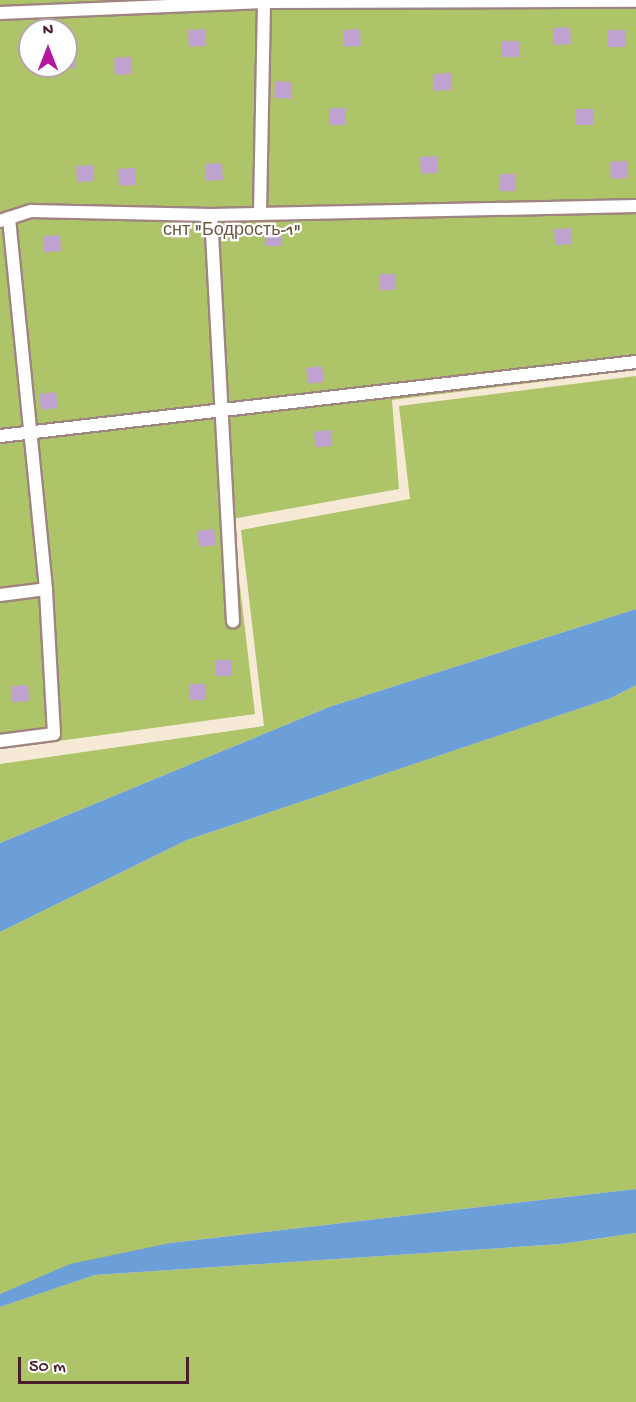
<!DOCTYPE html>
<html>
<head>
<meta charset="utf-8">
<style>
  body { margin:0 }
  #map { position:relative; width:636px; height:1402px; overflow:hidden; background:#f6ead6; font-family:"Gochi Hand",sans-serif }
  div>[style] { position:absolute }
  .green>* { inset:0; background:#aec469 }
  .water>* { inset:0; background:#6c9fd7 }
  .building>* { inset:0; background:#c0a2d0; transform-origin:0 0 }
  .roads { filter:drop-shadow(2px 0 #a08480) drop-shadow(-2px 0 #a08480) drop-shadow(0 2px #a08480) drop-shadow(0 -2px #a08480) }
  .lane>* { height:12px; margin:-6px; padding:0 6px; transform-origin:6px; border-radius:6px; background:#fff }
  span { translate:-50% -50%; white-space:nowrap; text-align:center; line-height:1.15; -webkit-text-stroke:4.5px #fff; paint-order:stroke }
  .park-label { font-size:18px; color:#6d5941 }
  .north { position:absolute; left:18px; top:18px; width:60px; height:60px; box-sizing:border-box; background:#fff; border:2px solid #b7a5aa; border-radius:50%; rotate:0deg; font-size:16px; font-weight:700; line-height:24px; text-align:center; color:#4a1f2b }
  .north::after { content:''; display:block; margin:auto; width:21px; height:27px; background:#b5179e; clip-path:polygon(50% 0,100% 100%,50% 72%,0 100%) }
  .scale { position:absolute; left:18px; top:1357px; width:171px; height:27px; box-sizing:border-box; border:3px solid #4a1f2b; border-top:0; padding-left:8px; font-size:18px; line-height:21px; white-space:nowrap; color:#4a1f2b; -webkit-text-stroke:4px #fff; paint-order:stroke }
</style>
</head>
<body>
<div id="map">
  <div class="green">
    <i style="clip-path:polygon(evenodd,0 0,636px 0,636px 370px,392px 400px,399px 489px,232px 519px,255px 714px,0 749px,0 0,30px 30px,66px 30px,66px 66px,30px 66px,30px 30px)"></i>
    <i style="clip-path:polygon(636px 376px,636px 609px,329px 707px,0 843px,0 764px,264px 726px,241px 530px,410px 499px,399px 406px)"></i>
    <i style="clip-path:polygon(636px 685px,636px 1189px,170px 1243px,0 1294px,0 932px,187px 840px,611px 698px)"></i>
    <i style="clip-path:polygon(636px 1233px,636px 1402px,0 1402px,0 1307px,95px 1275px,561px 1244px)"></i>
  </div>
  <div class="water">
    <i style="clip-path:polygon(636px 609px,636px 685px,611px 698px,187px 840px,0 932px,0 843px,329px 707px)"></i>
    <i style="clip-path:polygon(636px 1189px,636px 1233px,561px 1244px,95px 1275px,0 1307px,0 1294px,70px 1264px,170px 1243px)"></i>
  </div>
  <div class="building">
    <i style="left:570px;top:27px;width:17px;height:17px;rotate:87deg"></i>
    <i style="left:205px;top:29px;width:17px;height:17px;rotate:87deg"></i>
    <i style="left:360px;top:29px;width:17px;height:17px;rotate:87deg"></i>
    <i style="left:626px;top:30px;width:17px;height:18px;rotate:90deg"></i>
    <i style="left:519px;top:41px;width:16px;height:18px;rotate:90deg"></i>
    <i style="clip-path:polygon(75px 52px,76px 68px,58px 69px,58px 66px,66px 66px,66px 53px)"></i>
    <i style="left:131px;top:57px;width:17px;height:17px;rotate:87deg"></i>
    <i style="left:451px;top:73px;width:17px;height:18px;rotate:87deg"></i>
    <i style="left:275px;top:81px;width:17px;height:17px;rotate:3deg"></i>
    <i style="left:329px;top:108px;width:17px;height:17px"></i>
    <i style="left:594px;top:109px;width:16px;height:18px;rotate:90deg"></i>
    <i style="left:437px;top:156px;width:17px;height:17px;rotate:87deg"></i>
    <i style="left:627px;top:161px;width:17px;height:17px;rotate:87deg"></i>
    <i style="left:222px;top:163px;width:17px;height:17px;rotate:87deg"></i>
    <i style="left:93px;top:165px;width:16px;height:17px;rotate:86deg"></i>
    <i style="left:135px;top:168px;width:17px;height:17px;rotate:87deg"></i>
    <i style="left:499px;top:174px;width:17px;height:17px"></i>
    <i style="left:571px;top:228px;width:16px;height:17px;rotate:86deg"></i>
    <i style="left:265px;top:230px;width:17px;height:16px"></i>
    <i style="left:60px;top:235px;width:16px;height:17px;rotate:86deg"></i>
    <i style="left:379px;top:274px;width:17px;height:16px"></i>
    <i style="left:322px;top:366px;width:16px;height:16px;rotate:83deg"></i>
    <i style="left:56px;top:392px;width:16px;height:17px;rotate:83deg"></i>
    <i style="left:331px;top:430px;width:16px;height:17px;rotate:86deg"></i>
    <i style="left:214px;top:529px;width:16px;height:17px;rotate:83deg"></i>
    <i style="left:215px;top:660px;width:16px;height:16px"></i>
    <i style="left:206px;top:684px;width:16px;height:17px;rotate:90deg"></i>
    <i style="left:28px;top:685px;width:16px;height:17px;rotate:86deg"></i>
  </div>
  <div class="roads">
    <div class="lane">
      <i style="left:0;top:13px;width:264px;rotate:-2.4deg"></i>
      <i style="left:264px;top:2px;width:372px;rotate:-0.2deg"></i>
      <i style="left:260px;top:212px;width:212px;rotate:-88.9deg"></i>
      <i style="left:211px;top:215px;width:407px;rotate:86.9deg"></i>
      <i style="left:0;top:221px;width:33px;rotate:-18deg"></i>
      <i style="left:31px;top:211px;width:180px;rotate:1.3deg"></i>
      <i style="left:211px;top:215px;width:425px;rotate:-1.2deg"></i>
      <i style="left:0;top:436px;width:640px;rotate:-6.64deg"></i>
      <i style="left:0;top:595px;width:46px;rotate:-7.4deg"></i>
      <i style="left:0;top:741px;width:54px;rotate:-7.4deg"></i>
      <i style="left:54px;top:734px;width:145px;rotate:-93.2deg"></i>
      <i style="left:46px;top:589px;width:373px;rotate:-95.7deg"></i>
    </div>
  </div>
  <div class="park-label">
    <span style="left:232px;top:232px">снт "Бодрость-1"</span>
  </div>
  <div class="north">N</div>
  <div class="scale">50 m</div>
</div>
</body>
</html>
